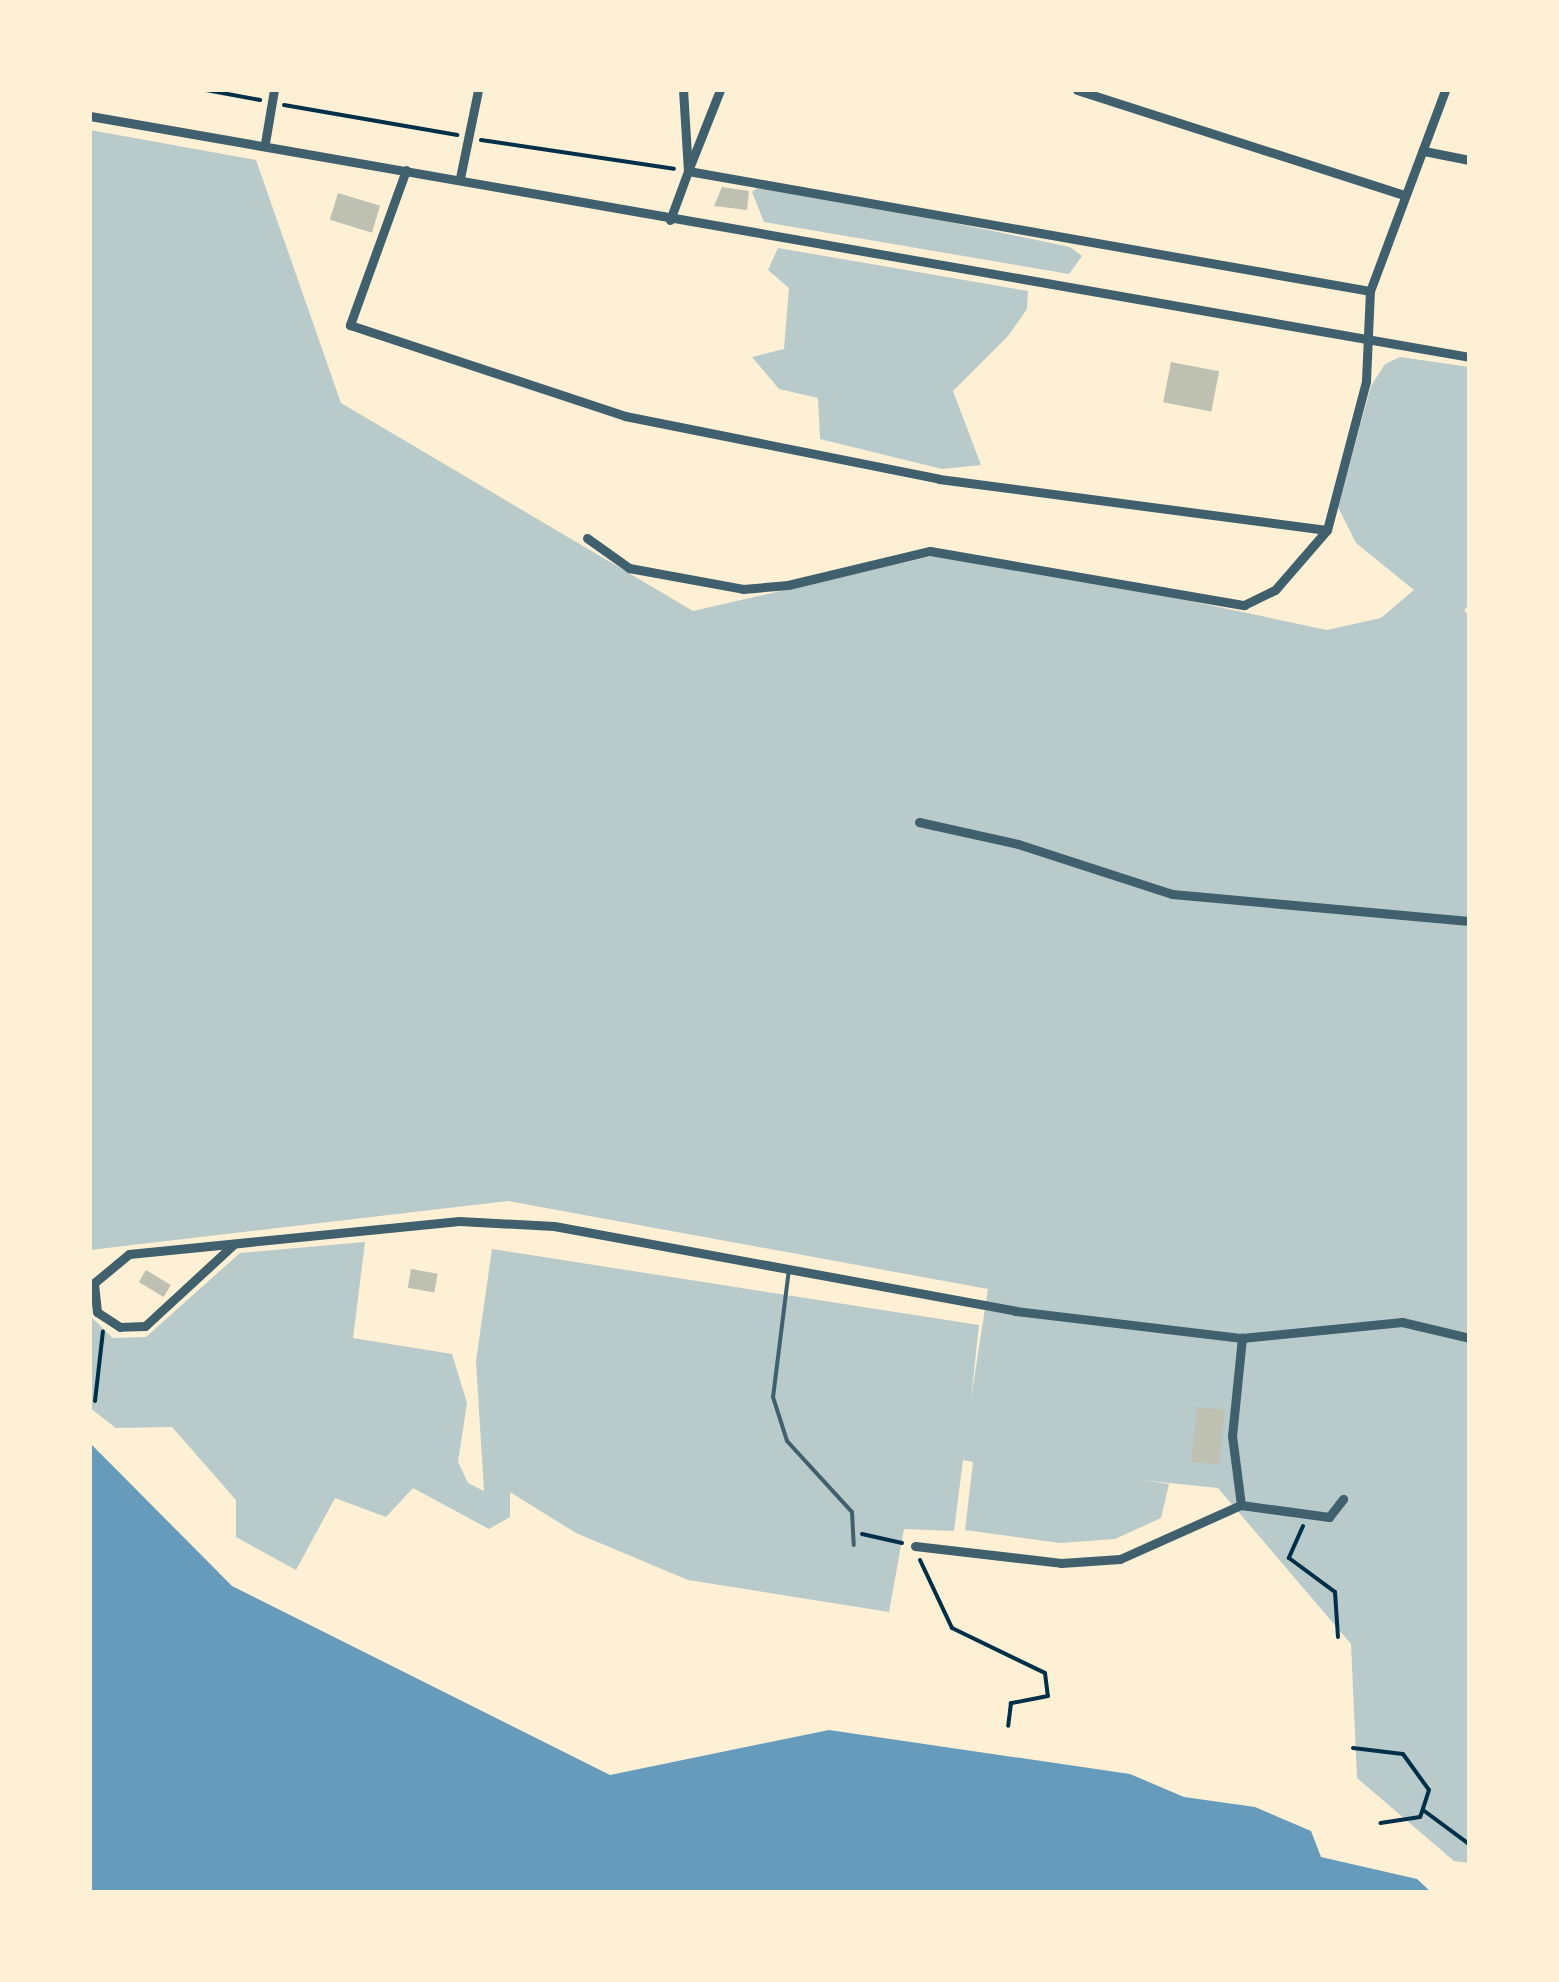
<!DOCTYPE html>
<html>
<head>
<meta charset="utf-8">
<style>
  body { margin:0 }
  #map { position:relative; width:1559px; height:1982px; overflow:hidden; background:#fdf0d5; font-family:Inter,sans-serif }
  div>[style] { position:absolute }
  .green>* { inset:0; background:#b9caca }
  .water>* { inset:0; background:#669bbc }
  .building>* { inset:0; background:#bec0b2; transform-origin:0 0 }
  .path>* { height:4px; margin:-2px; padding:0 2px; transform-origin:2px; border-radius:2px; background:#003049 }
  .service>* { height:4px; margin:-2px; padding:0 2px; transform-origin:2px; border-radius:2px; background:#3f606c }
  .minor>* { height:9px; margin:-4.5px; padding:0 4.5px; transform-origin:4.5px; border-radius:4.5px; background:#3f606c }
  span { translate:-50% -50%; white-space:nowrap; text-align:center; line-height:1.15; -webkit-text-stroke:8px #fdf0d5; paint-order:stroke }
  .frame { position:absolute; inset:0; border:92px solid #fdf0d5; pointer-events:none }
</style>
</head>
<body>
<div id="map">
  <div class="green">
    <i style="clip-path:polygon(90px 130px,256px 160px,341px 403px,693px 611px,933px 556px,1081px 578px,1327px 630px,1381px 618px,1414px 590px,1356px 543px,1338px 507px,1371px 386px,1385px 364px,1400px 357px,1469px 367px,1469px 606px,1464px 610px,1469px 616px,1469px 1863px,1454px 1861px,1357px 1778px,1351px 1644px,1218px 1488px,1140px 1480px,1169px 1484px,1161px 1518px,1115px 1539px,1060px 1543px,965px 1530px,973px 1462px,963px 1460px,954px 1531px,904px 1529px,889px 1612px,688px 1580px,576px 1533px,510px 1492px,510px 1517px,489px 1529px,413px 1488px,386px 1517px,335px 1498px,296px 1570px,236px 1537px,236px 1500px,172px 1427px,116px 1428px,90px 1408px,90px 1316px,113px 1338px,146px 1337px,240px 1253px,365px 1242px,353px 1338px,452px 1354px,467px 1403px,458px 1462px,468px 1483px,484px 1491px,476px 1361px,492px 1249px,979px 1325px,971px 1399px,988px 1289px,508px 1201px,90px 1250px)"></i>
    <i style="clip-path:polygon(763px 183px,1070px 247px,1082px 256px,1069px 274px,764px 222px,752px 192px)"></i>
    <i style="clip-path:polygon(778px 248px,1028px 291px,1027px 309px,1008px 336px,953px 391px,981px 465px,942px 469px,820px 439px,818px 398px,779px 389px,752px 357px,784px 349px,789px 288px,768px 270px)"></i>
  </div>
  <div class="water">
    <i style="clip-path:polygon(90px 1443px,232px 1586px,610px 1775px,829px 1730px,1130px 1774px,1184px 1797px,1255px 1807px,1311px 1831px,1321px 1857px,1417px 1879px,1431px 1892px,90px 1892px)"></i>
  </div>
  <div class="building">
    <i style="clip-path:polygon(722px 187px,749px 191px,747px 210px,714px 206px)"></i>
    <i style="left:338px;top:193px;width:44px;height:28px;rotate:17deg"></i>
    <i style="left:1171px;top:362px;width:49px;height:41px;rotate:11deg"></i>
    <i style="left:411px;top:1269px;width:27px;height:19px;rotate:10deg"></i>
    <i style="left:146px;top:1270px;width:29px;height:14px;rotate:31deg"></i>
    <i style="left:1197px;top:1407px;width:28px;height:55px;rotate:6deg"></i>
  </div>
  <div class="path">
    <i style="left:206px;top:90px;width:55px;rotate:10.5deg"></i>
    <i style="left:284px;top:105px;width:176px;rotate:9.8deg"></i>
    <i style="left:481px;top:140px;width:195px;rotate:8.5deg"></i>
    <i style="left:95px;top:1401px;width:70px;rotate:-83.5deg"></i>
    <i style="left:1303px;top:1526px;width:35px;rotate:114deg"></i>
    <i style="left:1289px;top:1558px;width:57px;rotate:36.5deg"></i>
    <i style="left:1335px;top:1592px;width:45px;rotate:86.2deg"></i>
    <i style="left:862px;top:1534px;width:41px;rotate:12.7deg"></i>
    <i style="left:920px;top:1560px;width:75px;rotate:64.8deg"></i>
    <i style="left:952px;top:1628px;width:103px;rotate:25.8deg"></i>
    <i style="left:1045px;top:1673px;width:23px;rotate:83deg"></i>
    <i style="left:1048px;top:1696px;width:38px;rotate:169deg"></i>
    <i style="left:1011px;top:1703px;width:23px;rotate:97deg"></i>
    <i style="left:1353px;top:1748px;width:50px;rotate:6.8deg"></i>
    <i style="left:1403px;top:1754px;width:44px;rotate:54.2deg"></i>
    <i style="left:1429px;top:1790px;width:28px;rotate:108deg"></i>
    <i style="left:1420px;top:1817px;width:40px;rotate:171.5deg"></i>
    <i style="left:1423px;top:1810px;width:57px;rotate:36.5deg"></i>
  </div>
  <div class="service">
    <i style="left:789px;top:1269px;width:129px;rotate:97.1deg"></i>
    <i style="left:773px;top:1397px;width:46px;rotate:72.3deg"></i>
    <i style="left:787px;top:1441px;width:96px;rotate:47.5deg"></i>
    <i style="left:852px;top:1512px;width:33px;rotate:87deg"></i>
  </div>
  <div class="minor">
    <i style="left:720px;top:90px;width:87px;rotate:111.6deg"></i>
    <i style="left:688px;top:171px;width:692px;rotate:9.98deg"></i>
    <i style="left:1077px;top:90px;width:343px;rotate:17.8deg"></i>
    <i style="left:90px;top:116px;width:1400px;rotate:9.91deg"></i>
    <i style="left:265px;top:143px;width:54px;rotate:-80.4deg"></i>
    <i style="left:1424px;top:151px;width:46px;rotate:11.3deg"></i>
    <i style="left:406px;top:170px;width:165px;rotate:109.9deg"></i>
    <i style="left:350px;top:325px;width:290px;rotate:18.3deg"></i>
    <i style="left:625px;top:416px;width:320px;rotate:11.3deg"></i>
    <i style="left:939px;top:479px;width:391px;rotate:7.5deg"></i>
    <i style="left:1327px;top:530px;width:154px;rotate:-75.3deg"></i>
    <i style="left:1366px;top:381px;width:90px;rotate:-87.5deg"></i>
    <i style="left:1370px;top:291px;width:215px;rotate:-69.5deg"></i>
    <i style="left:460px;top:178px;width:90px;rotate:-78.4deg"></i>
    <i style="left:670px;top:220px;width:52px;rotate:-69.8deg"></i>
    <i style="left:688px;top:171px;width:81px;rotate:-93.5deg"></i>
    <i style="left:587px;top:538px;width:52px;rotate:35.5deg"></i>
    <i style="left:629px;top:568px;width:116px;rotate:10.4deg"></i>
    <i style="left:743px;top:589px;width:45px;rotate:-5.1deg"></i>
    <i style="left:788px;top:585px;width:146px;rotate:-13.5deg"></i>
    <i style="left:930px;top:551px;width:319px;rotate:9.8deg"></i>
    <i style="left:1244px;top:605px;width:34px;rotate:-26deg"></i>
    <i style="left:1275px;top:590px;width:79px;rotate:-49.1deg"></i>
    <i style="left:919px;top:822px;width:101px;rotate:12.5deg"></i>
    <i style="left:1018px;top:844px;width:162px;rotate:18deg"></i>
    <i style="left:1172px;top:894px;width:298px;rotate:5.2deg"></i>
    <i style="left:234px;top:1244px;width:121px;rotate:137.3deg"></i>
    <i style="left:145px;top:1326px;width:25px;rotate:178deg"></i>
    <i style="left:120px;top:1327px;width:27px;rotate:-147deg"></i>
    <i style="left:97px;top:1312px;width:29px;rotate:-96deg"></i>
    <i style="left:94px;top:1283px;width:45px;rotate:-39.6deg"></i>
    <i style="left:129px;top:1254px;width:332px;rotate:-5.7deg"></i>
    <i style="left:459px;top:1221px;width:95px;rotate:3deg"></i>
    <i style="left:554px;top:1226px;width:469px;rotate:10.4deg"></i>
    <i style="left:1015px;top:1311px;width:229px;rotate:6.8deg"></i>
    <i style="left:1242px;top:1338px;width:161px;rotate:-5.7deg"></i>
    <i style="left:1402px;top:1322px;width:69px;rotate:13.4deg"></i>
    <i style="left:1241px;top:1505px;width:70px;rotate:-97.4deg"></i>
    <i style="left:1232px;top:1436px;width:99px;rotate:-84.2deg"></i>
    <i style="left:915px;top:1546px;width:147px;rotate:6.6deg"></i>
    <i style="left:1061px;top:1563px;width:59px;rotate:-3.9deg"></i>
    <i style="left:1120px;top:1559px;width:133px;rotate:-24.1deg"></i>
    <i style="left:1241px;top:1505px;width:89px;rotate:7.8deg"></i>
    <i style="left:1329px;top:1517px;width:23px;rotate:-52deg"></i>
  </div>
  <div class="frame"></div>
</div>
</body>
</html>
